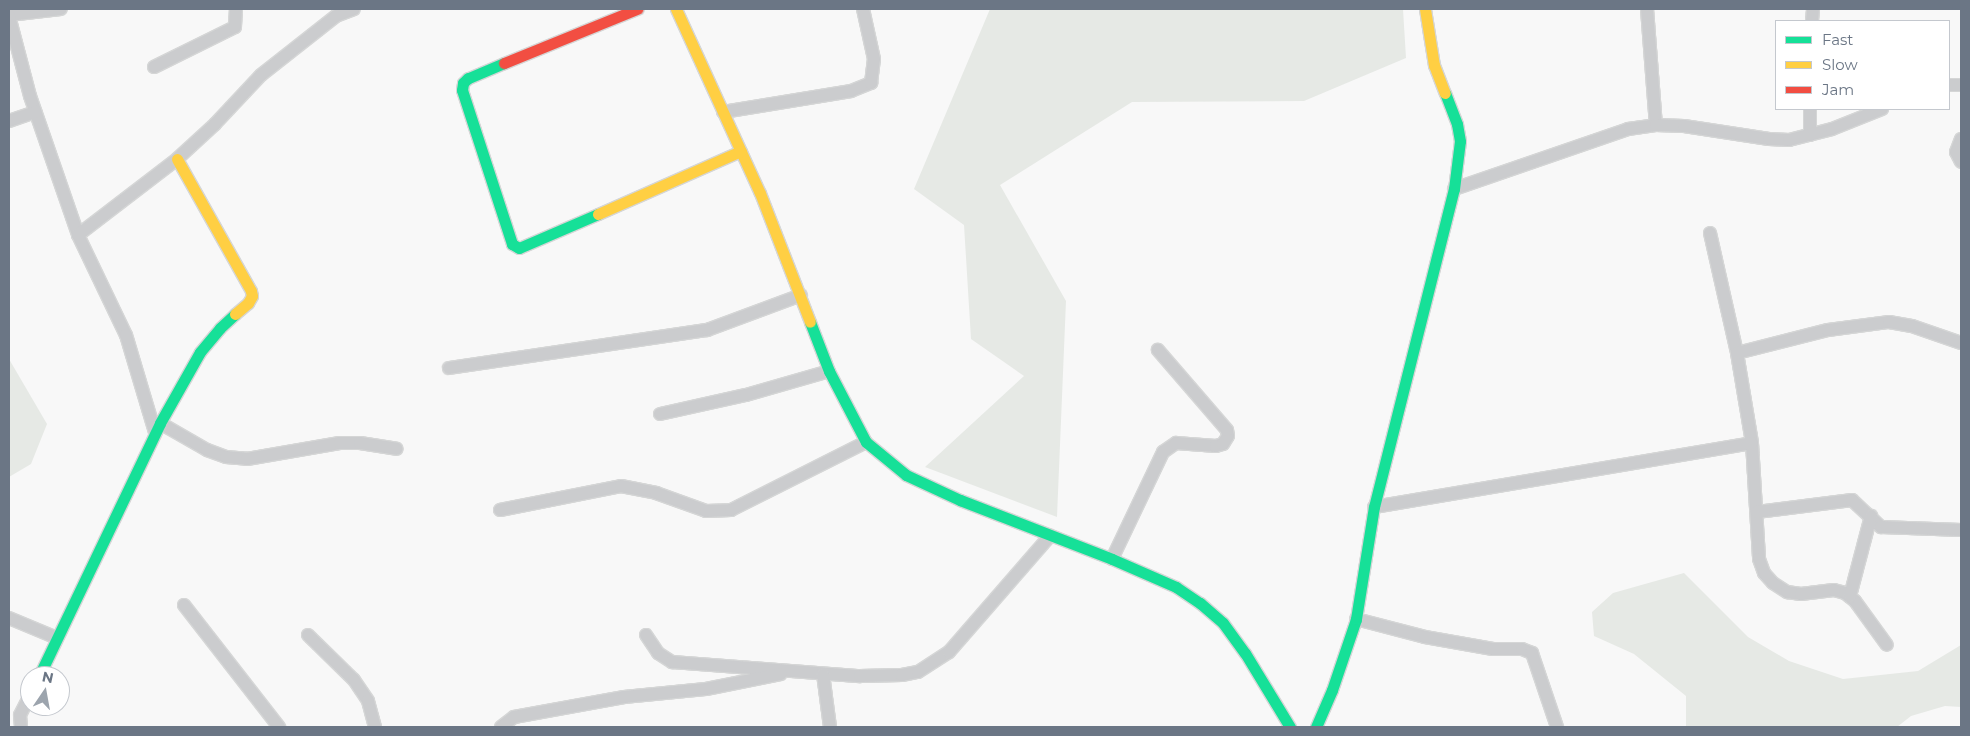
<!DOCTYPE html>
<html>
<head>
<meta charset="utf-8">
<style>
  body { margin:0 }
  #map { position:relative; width:1970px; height:736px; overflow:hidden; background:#f8f8f8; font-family:Montserrat,sans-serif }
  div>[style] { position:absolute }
  .green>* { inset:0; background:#e6e9e5 }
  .roads { filter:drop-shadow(1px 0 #d5d6d6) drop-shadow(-1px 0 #d5d6d6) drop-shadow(0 1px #d5d6d6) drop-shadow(0 -1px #d5d6d6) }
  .street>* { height:12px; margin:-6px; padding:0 6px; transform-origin:6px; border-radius:6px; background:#cbccce }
  .fast>* { height:11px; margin:-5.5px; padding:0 5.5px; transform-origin:5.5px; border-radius:5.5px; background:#16e098 }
  .slow>* { height:11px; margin:-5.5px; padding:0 5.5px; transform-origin:5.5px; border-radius:5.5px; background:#ffcf43 }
  .jam>* { height:11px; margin:-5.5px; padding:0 5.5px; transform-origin:5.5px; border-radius:5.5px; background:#f24e42 }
  span { translate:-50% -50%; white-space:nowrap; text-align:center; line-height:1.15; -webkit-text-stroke:5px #fff; paint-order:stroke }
  .frame { position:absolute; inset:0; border:10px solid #6b7685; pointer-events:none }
  .legend { position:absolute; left:1775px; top:20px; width:175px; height:90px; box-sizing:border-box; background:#fff; border:1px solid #c4c8ce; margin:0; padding:6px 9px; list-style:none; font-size:15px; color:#6b7685 }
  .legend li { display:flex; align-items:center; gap:10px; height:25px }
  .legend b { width:25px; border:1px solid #c4c8ce }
  .north { position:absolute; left:20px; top:666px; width:50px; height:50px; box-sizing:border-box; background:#fff; border:1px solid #c4c8ce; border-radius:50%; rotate:12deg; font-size:14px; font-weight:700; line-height:20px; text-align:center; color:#6b7685 }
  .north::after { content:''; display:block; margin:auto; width:18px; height:22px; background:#9ca4ad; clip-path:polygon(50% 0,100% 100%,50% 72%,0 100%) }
</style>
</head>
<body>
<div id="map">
  <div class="green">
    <i style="clip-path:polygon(990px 9px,1403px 9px,1406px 58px,1304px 101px,1132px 102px,1000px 185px,1066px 301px,1057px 517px,925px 467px,1024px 376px,971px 339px,964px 225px,914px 189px)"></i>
    <i style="clip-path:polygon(9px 359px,47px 424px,31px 464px,9px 477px)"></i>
    <i style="clip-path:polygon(1684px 573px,1748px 637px,1789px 661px,1843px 679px,1918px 671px,1961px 645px,1961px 707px,1945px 706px,1911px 716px,1897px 727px,1686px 727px,1686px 696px,1634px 654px,1594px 636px,1592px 612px,1613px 593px)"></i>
  </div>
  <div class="roads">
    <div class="street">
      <i style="left:1647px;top:9px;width:116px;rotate:85.6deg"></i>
      <i style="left:9px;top:15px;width:52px;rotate:-6.6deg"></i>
      <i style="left:9px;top:16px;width:83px;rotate:75.3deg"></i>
      <i style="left:30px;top:96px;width:147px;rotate:70.9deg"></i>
      <i style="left:78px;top:235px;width:111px;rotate:64.4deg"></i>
      <i style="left:126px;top:335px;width:101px;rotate:73.4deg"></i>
      <i style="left:1812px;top:21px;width:12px;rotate:-85deg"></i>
      <i style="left:154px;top:67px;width:90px;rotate:-26.3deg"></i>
      <i style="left:235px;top:27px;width:18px;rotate:-87deg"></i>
      <i style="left:1949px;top:85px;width:12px"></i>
      <i style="left:1810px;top:109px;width:26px;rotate:90deg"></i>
      <i style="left:723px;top:112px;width:130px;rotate:-9.3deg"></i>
      <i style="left:851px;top:91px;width:22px;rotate:-22deg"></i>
      <i style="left:871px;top:83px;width:24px;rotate:-83deg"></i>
      <i style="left:874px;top:59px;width:51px;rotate:-102.4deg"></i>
      <i style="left:9px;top:121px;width:28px;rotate:-19deg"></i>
      <i style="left:1961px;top:139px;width:14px;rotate:111deg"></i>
      <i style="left:1956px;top:152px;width:11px;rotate:63deg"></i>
      <i style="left:1454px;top:189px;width:184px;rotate:-19deg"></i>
      <i style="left:1628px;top:129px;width:28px;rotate:-8deg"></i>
      <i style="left:1656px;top:125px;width:28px;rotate:2deg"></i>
      <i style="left:1684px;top:126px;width:86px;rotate:8.7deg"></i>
      <i style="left:1769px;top:139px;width:20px;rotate:3deg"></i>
      <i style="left:1789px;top:140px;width:44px;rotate:-14.3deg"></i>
      <i style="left:1832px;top:129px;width:54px;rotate:-21.8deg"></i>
      <i style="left:1710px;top:233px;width:123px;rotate:77.3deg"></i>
      <i style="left:1737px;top:353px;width:91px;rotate:80.5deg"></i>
      <i style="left:1752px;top:443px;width:116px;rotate:86.5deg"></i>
      <i style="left:1759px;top:559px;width:15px;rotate:70deg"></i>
      <i style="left:1764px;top:573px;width:13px;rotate:48deg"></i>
      <i style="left:1773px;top:583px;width:17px;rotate:33deg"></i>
      <i style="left:1787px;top:592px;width:14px;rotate:8deg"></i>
      <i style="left:1801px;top:594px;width:33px;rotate:-7deg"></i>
      <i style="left:1834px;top:590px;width:11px;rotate:15deg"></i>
      <i style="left:1845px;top:593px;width:13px;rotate:39deg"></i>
      <i style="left:1855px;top:601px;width:54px;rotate:54deg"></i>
      <i style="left:78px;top:235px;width:125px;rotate:-37.5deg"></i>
      <i style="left:177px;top:159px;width:52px;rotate:-42.6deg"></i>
      <i style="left:215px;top:124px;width:67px;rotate:-46.8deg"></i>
      <i style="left:261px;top:75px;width:95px;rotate:-38.2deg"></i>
      <i style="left:336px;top:16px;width:19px;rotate:-21deg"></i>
      <i style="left:1737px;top:353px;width:94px;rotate:-14.2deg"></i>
      <i style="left:1828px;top:330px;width:62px;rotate:-7.5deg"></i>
      <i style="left:1889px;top:322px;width:23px;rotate:10deg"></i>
      <i style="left:1912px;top:326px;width:52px;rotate:19.1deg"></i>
      <i style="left:449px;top:368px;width:261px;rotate:-8.4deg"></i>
      <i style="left:707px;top:330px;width:100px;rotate:-20.4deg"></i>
      <i style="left:660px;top:414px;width:88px;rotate:-12.5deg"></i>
      <i style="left:746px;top:395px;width:86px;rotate:-16.1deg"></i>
      <i style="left:160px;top:423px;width:54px;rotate:29.9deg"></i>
      <i style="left:207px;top:450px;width:20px;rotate:20deg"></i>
      <i style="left:226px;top:457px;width:21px;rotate:5deg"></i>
      <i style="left:247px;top:459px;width:94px;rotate:-9.8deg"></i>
      <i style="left:340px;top:443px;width:20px"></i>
      <i style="left:360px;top:443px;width:37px;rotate:9deg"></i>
      <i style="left:1374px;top:507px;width:383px;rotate:-9.6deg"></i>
      <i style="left:500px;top:510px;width:123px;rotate:-11.2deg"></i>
      <i style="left:621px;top:486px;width:36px;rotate:11deg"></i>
      <i style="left:656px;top:493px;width:53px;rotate:19.8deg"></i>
      <i style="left:706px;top:511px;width:25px;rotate:-2deg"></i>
      <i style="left:731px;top:510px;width:151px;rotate:-26.7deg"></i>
      <i style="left:1757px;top:512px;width:96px;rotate:-7.2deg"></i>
      <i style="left:1852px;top:500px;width:40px;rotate:43deg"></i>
      <i style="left:1881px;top:527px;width:80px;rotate:2.1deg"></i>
      <i style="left:1112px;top:559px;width:119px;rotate:-64.5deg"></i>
      <i style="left:1163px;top:452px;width:16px;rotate:-35deg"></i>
      <i style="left:1176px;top:443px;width:40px;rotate:4.3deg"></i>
      <i style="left:1216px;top:446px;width:7px;rotate:-16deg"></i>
      <i style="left:1223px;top:444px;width:9px;rotate:-58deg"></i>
      <i style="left:1228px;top:436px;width:6px;rotate:-99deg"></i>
      <i style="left:1227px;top:430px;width:106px;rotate:-130.8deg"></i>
      <i style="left:1850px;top:596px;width:83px;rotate:-75.3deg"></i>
      <i style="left:184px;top:605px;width:155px;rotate:52.1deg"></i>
      <i style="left:9px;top:618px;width:52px;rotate:22.6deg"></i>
      <i style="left:1356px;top:619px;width:71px;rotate:14.6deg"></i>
      <i style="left:1425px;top:637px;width:69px;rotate:10deg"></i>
      <i style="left:1493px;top:649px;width:29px"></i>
      <i style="left:1522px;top:649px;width:11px;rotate:22deg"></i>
      <i style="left:1532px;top:653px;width:78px;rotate:71.3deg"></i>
      <i style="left:308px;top:635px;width:64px;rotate:44.4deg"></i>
      <i style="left:354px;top:680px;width:25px;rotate:56deg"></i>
      <i style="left:368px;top:701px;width:27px;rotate:75deg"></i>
      <i style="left:646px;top:635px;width:22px;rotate:56deg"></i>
      <i style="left:658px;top:653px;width:17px;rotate:33deg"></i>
      <i style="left:672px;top:662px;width:189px;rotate:4.3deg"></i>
      <i style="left:860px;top:676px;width:42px;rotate:-1.4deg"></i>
      <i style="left:902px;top:675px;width:16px;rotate:-11deg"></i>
      <i style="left:918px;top:672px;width:37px;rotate:-33deg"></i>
      <i style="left:949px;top:652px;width:154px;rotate:-49deg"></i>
      <i style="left:823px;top:674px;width:53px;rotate:82.5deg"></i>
      <i style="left:21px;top:727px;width:12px;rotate:-95deg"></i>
      <i style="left:20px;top:715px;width:22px;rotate:-63deg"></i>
      <i style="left:501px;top:727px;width:16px;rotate:-38deg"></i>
      <i style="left:514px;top:717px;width:112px;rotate:-10.3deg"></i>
      <i style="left:624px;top:697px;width:82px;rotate:-5.6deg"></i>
      <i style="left:706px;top:689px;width:76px;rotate:-11.3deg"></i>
    </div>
    <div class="fast">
      <i style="left:504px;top:63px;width:39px;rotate:157deg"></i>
      <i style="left:468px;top:78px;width:7px;rotate:135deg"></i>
      <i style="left:463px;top:83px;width:7px;rotate:98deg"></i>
      <i style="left:462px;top:90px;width:162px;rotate:72deg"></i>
      <i style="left:512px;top:244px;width:8px;rotate:30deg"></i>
      <i style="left:519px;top:248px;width:86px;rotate:-23.3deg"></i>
      <i style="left:810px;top:322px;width:53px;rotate:68.8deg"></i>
      <i style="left:829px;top:371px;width:80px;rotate:62.5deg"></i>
      <i style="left:866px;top:442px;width:52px;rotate:39.5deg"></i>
      <i style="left:906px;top:475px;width:60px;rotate:24.8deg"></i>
      <i style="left:960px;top:500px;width:163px;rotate:21.2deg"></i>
      <i style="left:1112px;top:559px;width:70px;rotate:23.6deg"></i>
      <i style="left:1176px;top:587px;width:29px;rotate:34deg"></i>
      <i style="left:1200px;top:603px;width:30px;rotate:41deg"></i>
      <i style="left:1223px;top:623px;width:37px;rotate:54deg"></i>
      <i style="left:1245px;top:653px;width:87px;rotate:58.7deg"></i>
      <i style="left:39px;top:676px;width:280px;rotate:-64.4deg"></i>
      <i style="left:160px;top:423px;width:81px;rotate:-60.6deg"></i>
      <i style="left:200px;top:352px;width:31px;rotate:-50deg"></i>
      <i style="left:220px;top:328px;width:21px;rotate:-43deg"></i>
      <i style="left:1316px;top:727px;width:40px;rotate:-66.6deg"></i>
      <i style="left:1332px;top:690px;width:75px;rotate:-71.3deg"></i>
      <i style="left:1356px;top:619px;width:113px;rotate:-80.9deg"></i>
      <i style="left:1374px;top:507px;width:328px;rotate:-75.9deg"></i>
      <i style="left:1454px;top:189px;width:48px;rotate:-82.9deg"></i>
      <i style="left:1460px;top:141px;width:17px;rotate:-100deg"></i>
      <i style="left:1457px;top:124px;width:33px;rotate:-111deg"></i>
    </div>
    <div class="slow">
      <i style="left:676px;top:9px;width:202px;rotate:65.5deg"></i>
      <i style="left:760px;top:193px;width:138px;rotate:68.8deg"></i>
      <i style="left:1425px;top:9px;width:57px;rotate:80.9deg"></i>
      <i style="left:1434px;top:65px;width:30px;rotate:69deg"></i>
      <i style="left:177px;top:159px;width:151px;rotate:60.7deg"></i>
      <i style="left:251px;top:291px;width:5px;rotate:79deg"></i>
      <i style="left:252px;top:296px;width:8px;rotate:120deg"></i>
      <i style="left:248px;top:303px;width:17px;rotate:140deg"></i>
      <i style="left:598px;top:214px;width:156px;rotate:-23.8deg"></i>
    </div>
    <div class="jam">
      <i style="left:504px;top:63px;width:144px;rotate:-22.1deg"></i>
    </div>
  </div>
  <div class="frame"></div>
  <ul class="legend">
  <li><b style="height:6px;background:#16e098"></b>Fast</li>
  <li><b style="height:6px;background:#ffcf43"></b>Slow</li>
  <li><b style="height:6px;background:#f24e42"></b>Jam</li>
  </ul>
  <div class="north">N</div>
</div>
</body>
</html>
